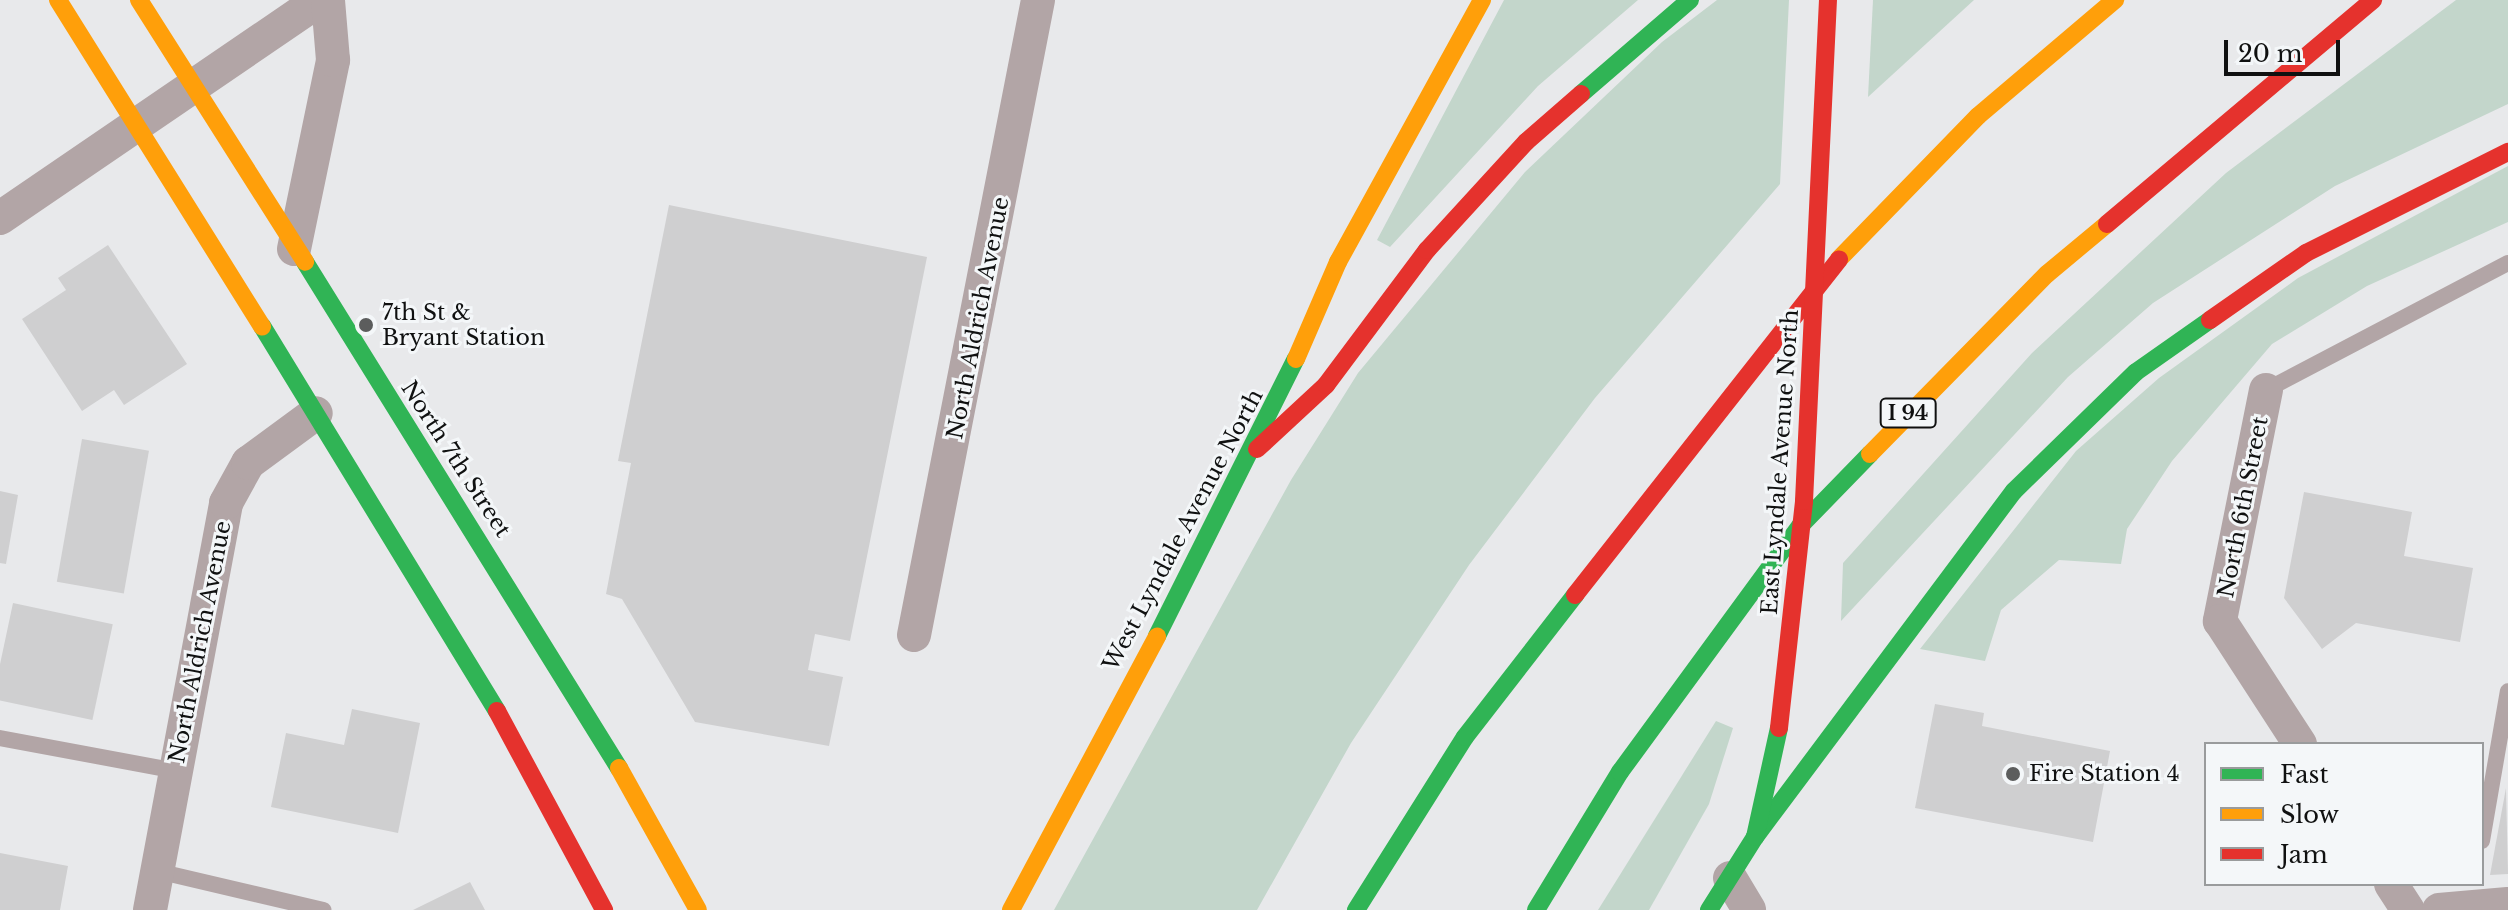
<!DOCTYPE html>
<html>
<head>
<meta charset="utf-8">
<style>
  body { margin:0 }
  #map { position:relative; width:2508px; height:910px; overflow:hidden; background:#e8e9eb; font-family:"Libre Baskerville",serif }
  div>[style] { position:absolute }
  .green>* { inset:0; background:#c3d6cb }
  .building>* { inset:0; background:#cfcfd0; transform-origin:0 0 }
  .lane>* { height:16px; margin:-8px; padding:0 8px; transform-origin:8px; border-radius:8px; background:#b2a5a6 }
  .street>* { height:34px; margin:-17px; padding:0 17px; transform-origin:17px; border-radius:17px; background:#b2a5a6 }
  .fast>* { height:18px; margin:-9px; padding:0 9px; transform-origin:9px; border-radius:9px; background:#30b455 }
  .slow>* { height:18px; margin:-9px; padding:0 9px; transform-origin:9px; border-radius:9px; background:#ff9f0a }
  .jam>* { height:18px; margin:-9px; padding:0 9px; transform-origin:9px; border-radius:9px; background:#e5322d }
  .jam-bridge>* { height:18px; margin:-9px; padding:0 9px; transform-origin:9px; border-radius:9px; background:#e5322d }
  .dots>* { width:22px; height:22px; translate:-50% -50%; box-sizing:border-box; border:4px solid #f4f7f9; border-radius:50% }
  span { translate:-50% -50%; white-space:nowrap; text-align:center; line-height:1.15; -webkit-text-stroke:6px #f4f7f9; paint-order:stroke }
  .shield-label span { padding:2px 6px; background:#f4f7f9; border:2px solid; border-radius:6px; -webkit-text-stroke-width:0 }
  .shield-label { font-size:20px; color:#101111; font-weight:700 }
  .poi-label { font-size:22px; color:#101111 }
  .left { translate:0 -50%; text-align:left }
  .street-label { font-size:22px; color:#101111 }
  .legend { position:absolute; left:2204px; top:742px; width:280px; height:144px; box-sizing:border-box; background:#f4f7f9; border:2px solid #999b9c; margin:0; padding:10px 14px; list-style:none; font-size:24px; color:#101111 }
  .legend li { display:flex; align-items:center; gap:16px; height:40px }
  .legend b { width:40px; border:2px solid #999b9c }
  .scale { position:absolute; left:2224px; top:40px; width:116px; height:36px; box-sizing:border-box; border:4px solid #101111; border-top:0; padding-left:10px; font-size:24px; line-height:28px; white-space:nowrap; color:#101111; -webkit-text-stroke:6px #f4f7f9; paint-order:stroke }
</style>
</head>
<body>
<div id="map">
  <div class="green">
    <i style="clip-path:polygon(1504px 0,1638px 0,1538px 86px,1390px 247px,1377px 240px)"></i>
    <i style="clip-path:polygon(1717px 0,1789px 0,1780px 184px,1595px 398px,1469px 565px,1351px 743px,1257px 910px,1054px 910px,1291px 480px,1358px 373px,1525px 172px,1662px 42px)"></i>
    <i style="clip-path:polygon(1873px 0,1974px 0,1868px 97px)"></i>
    <i style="clip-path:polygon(2456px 0,2508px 0,2508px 104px,2335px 186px,2153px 303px,2068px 377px,1841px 621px,1843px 563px,2032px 353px,2226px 173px)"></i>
    <i style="clip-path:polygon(2508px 166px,2508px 222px,2367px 286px,2272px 344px,2172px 461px,2127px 529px,2121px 564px,2059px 560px,2001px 610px,1985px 661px,1920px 649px,2076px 451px,2159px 378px,2298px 278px)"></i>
    <i style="clip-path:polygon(1716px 721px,1733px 728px,1709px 804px,1649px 910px,1598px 910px)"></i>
  </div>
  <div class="building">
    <i style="clip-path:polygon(669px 205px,927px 257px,850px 641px,815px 634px,808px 670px,843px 677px,829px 746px,695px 722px,622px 599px,606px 594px,631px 463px,618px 461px)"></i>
    <i style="clip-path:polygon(108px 245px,187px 364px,124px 405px,114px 390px,82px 411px,22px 319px,66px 290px,58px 278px)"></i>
    <i style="left:82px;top:439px;width:68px;height:145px;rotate:10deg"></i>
    <i style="clip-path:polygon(0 491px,18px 495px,6px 564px,0 563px)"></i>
    <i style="clip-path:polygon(2304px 492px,2412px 512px,2404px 556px,2473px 568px,2460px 642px,2356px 623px,2322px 649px,2284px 598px)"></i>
    <i style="left:13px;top:603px;width:102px;height:98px;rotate:12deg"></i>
    <i style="clip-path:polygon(1935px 704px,1984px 713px,1982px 726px,2110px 751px,2093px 842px,1915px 808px)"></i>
    <i style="clip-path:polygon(352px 709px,420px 723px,398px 833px,271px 807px,286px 733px,344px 745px)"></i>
    <i style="clip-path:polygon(2506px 788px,2508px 874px,2490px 875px)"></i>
    <i style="clip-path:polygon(0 853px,68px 866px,60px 910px,0 910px)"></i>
    <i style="clip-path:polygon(470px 882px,485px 910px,413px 910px)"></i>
  </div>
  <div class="lane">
    <i style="left:2266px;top:390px;width:273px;rotate:-27.7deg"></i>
    <i style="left:0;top:738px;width:179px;rotate:10.6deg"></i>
    <i style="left:2482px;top:841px;width:152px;rotate:-80.2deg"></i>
    <i style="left:157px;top:871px;width:171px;rotate:13.2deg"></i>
  </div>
  <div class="street">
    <i style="left:0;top:218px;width:386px;rotate:-34.3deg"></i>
    <i style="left:294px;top:249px;width:193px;rotate:-78.3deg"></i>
    <i style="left:333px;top:60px;width:60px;rotate:-94.8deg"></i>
    <i style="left:2266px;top:390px;width:236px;rotate:101.3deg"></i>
    <i style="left:2220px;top:621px;width:147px;rotate:57deg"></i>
    <i style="left:914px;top:635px;width:647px;rotate:-78.95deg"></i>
    <i style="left:1730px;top:878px;width:37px;rotate:59deg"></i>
    <i style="left:2391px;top:884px;width:31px;rotate:57deg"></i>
    <i style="left:150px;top:910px;width:414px;rotate:-79.4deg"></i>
    <i style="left:226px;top:503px;width:46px;rotate:-61.2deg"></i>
    <i style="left:248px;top:463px;width:84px;rotate:-36.3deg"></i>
    <i style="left:2439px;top:910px;width:69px;rotate:-5deg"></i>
  </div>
  <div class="fast">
    <i style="left:1581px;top:94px;width:144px;rotate:-40.8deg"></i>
    <i style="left:305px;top:262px;width:596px;rotate:58.18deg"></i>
    <i style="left:262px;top:326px;width:451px;rotate:58.6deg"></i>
    <i style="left:1157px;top:636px;width:310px;rotate:-63.4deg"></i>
    <i style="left:1755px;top:837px;width:432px;rotate:-53.2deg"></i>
    <i style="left:2014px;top:491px;width:170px;rotate:-44.3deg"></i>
    <i style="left:2136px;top:372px;width:90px;rotate:-35.1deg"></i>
    <i style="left:1356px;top:910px;width:204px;rotate:-57.8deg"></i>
    <i style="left:1465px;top:737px;width:180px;rotate:-52.2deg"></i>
    <i style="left:1536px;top:910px;width:162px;rotate:-58.7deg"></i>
    <i style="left:1620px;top:772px;width:306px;rotate:-53.8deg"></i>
    <i style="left:1801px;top:525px;width:99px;rotate:-45.8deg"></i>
    <i style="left:1709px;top:910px;width:86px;rotate:-57.8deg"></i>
    <i style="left:1755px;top:837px;width:112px;rotate:-77.6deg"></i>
  </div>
  <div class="slow">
    <i style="left:58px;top:0;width:385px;rotate:58deg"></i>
    <i style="left:139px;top:0;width:310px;rotate:57.6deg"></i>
    <i style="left:1839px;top:259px;width:199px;rotate:-45.8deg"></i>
    <i style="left:1978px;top:116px;width:180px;rotate:-40.3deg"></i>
    <i style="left:1296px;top:359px;width:106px;rotate:-66.6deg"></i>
    <i style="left:1338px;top:262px;width:299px;rotate:-61.2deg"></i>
    <i style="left:1870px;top:454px;width:252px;rotate:-45.5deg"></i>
    <i style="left:2047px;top:274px;width:78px;rotate:-39.8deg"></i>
    <i style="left:619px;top:768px;width:162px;rotate:60.9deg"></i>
    <i style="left:1011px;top:910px;width:310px;rotate:-61.9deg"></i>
  </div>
  <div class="jam">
    <i style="left:2107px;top:224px;width:348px;rotate:-40.1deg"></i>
    <i style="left:2210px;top:320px;width:117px;rotate:-34.9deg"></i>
    <i style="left:2306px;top:253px;width:226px;rotate:-26.6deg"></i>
    <i style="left:1257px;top:449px;width:94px;rotate:-42.8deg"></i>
    <i style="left:1326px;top:385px;width:169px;rotate:-53.2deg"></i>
    <i style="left:1427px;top:250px;width:147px;rotate:-47.5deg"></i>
    <i style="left:1526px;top:142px;width:73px;rotate:-41.1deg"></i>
    <i style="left:1575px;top:595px;width:427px;rotate:-51.8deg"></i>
    <i style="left:497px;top:711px;width:226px;rotate:61.7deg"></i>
  </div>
  <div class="jam-bridge">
    <i style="left:1779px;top:728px;width:228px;rotate:-83.7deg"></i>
    <i style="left:1804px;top:501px;width:502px;rotate:-87.26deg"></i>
  </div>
  <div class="dots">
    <i style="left:366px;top:325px;background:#5c5d5d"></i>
    <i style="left:2013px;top:774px;background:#5c5d5d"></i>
  </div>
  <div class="shield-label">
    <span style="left:1908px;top:413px">I 94</span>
  </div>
  <div class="poi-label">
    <span class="left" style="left:382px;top:325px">7th St &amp;<br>Bryant Station</span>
    <span class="left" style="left:2029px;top:774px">Fire Station 4</span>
  </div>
  <div class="street-label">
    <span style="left:978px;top:318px;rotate:-79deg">North Aldrich Avenue</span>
    <span style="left:456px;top:459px;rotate:57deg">North 7th Street</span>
    <span style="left:1780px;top:462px;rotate:-86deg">East Lyndale Avenue North</span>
    <span style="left:2243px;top:507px;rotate:-79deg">North 6th Street</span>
    <span style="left:1183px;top:530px;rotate:-62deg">West Lyndale Avenue North</span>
    <span style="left:200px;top:642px;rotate:-79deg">North Aldrich Avenue</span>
  </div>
  <ul class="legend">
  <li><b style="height:10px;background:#30b455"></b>Fast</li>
  <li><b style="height:10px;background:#ff9f0a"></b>Slow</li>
  <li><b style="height:10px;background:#e5322d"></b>Jam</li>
  </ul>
  <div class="scale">20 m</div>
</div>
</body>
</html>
